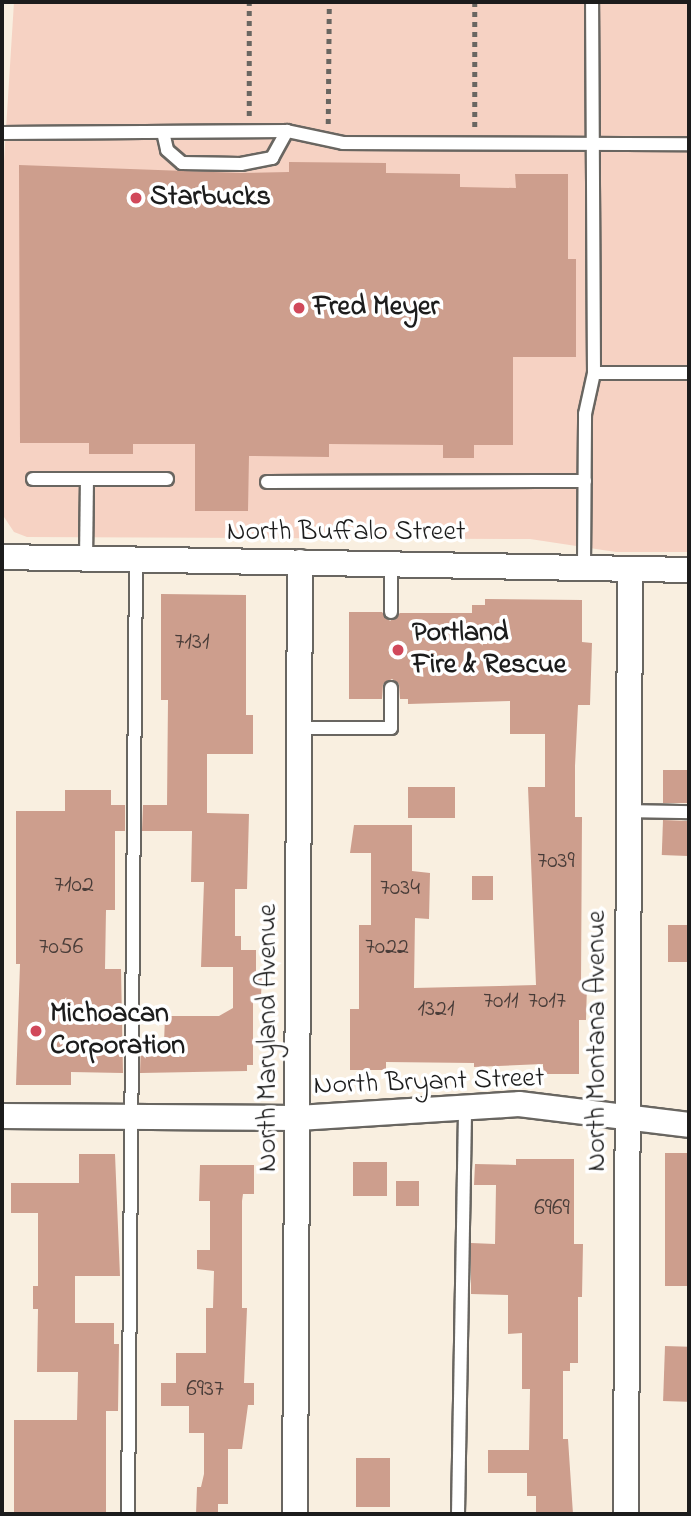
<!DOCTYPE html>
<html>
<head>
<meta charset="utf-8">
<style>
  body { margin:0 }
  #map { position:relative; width:691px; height:1516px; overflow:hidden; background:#f9efe0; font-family:"Indie Flower",sans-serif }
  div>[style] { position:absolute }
  .built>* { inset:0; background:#f6d2c3 }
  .building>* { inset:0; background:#cd9e8d; transform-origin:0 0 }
  .path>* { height:4.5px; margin-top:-2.25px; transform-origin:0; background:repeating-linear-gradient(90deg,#696661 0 5px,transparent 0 10px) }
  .roads { filter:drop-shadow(2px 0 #696661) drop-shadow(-2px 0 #696661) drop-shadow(0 2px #696661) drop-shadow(0 -2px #696661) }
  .lane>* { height:12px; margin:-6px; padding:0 6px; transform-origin:6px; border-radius:6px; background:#fff }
  .street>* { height:24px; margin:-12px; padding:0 12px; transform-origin:12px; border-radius:12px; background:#fff }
  .dots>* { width:19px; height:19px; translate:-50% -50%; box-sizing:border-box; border:4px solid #fff; border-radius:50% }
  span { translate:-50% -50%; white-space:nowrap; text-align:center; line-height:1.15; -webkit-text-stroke:7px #fff; paint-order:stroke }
  .number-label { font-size:24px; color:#483c38 }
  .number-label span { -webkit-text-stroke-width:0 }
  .poi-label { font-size:28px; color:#1c1c1c; font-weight:700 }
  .left { translate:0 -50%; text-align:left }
  .street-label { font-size:28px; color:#1c1c1c }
  .frame { position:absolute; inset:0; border:4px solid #1c1c1c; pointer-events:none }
</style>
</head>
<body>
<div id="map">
  <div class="built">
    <i style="clip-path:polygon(14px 2px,689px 2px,689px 552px,616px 552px,530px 539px,27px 537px,14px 532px,2px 514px,4px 161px)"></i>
  </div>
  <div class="building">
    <i style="clip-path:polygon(289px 162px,386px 163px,386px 173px,460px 174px,460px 187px,516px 188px,515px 174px,568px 174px,568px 259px,576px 259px,576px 357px,513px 357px,513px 445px,474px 445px,474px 458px,443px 458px,443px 445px,329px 444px,329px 457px,249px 456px,248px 511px,195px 511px,195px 444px,133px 444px,133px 454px,89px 454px,89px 443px,20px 443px,19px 165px,241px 173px,289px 172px)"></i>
    <i style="clip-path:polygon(161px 594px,246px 595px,246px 715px,253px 715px,253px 754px,207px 754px,207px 813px,249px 814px,247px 889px,235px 889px,235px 936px,241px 936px,241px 950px,256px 950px,256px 973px,262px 973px,261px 997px,253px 997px,253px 1065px,247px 1065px,247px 1071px,140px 1073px,141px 1043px,164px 1043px,165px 1016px,219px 1016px,233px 1008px,233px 967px,201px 967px,204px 882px,191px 882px,192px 831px,142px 831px,143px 805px,167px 805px,168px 700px,161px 700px)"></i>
    <i style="clip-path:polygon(485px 599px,582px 600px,582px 642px,592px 643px,590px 705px,578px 705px,575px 766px,575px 817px,582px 817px,581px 985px,587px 985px,586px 1020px,579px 1020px,579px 1074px,543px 1074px,543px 1064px,474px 1067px,474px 1063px,386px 1062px,386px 1070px,350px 1070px,350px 1009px,359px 1009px,359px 925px,371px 925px,371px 853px,350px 853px,354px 825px,412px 825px,412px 871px,430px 873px,429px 919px,415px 918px,414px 988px,536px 985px,528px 787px,545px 787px,545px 734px,510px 734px,510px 701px,408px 704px,408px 699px,400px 699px,399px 684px,392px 679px,383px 684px,382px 699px,349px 699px,349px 612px,382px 612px,390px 621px,400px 613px,472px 613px,472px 605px,485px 605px)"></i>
    <i style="left:663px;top:770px;width:26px;height:33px"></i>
    <i style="left:408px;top:787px;width:47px;height:31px"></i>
    <i style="clip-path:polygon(65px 790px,111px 790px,111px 805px,125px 805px,125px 831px,115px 831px,115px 910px,106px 910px,105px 969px,121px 969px,123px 1073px,71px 1072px,71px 1085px,16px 1085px,20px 964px,16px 964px,16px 811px,65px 811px)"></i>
    <i style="left:663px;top:820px;width:26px;height:35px;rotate:2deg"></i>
    <i style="left:472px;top:876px;width:21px;height:24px"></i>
    <i style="left:668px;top:925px;width:21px;height:37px"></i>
    <i style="left:665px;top:1153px;width:24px;height:133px"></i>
    <i style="clip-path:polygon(79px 1154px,115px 1154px,120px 1276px,75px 1276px,75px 1323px,114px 1323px,114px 1344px,119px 1344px,118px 1411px,106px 1411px,106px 1514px,14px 1514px,14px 1420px,77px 1420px,78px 1372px,37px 1372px,38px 1309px,33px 1309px,33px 1286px,38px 1286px,38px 1213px,11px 1213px,11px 1183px,79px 1183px)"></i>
    <i style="clip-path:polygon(516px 1159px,574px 1159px,574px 1244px,583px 1244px,582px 1297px,578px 1297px,578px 1363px,570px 1363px,570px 1371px,563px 1371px,563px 1439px,568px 1439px,573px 1514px,536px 1514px,536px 1496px,527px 1496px,527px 1473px,488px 1473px,488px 1450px,529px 1450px,530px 1389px,522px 1389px,522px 1333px,508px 1334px,508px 1295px,471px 1294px,471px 1243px,495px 1244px,496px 1185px,474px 1185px,475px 1164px,516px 1165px)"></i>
    <i style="left:353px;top:1162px;width:34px;height:34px"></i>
    <i style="clip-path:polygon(200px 1165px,254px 1165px,254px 1194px,243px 1194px,242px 1201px,242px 1308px,247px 1308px,244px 1383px,254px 1383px,254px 1405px,248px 1405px,242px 1449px,228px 1449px,228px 1504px,218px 1504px,218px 1514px,196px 1514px,197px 1487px,201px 1487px,204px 1474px,204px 1433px,189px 1433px,189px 1406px,161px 1406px,161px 1383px,176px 1383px,176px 1353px,206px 1353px,206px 1308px,213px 1308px,214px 1271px,197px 1269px,197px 1250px,210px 1250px,210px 1201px,199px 1201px)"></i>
    <i style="left:396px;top:1181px;width:23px;height:25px"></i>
    <i style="left:665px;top:1346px;width:24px;height:55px;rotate:2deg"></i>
    <i style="left:356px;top:1458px;width:34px;height:49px"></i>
  </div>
  <div class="path">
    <i style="left:475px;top:2px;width:125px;rotate:90deg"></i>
    <i style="left:249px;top:116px;width:114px;rotate:-90deg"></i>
    <i style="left:328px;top:124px;width:122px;rotate:-89.5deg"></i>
  </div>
  <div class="roads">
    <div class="lane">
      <i style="left:163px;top:132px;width:18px;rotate:77deg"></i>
      <i style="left:167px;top:150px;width:20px;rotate:41deg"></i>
      <i style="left:182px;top:163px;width:59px;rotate:1deg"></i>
      <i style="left:241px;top:164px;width:32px;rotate:-11deg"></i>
      <i style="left:272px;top:158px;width:31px;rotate:-61deg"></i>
      <i style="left:2px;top:133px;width:285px;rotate:-0.4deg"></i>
      <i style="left:287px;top:131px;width:57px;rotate:12.1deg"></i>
      <i style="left:343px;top:143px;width:346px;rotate:0.2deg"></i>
      <i style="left:594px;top:373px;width:95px"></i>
      <i style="left:33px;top:479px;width:134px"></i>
      <i style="left:267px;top:482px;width:318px;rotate:-0.2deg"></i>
      <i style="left:86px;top:560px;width:81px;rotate:-89.3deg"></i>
      <i style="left:391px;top:563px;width:49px;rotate:90deg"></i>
      <i style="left:584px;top:565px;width:151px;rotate:-89.6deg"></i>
      <i style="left:585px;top:414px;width:42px;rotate:-77.6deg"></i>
      <i style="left:594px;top:373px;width:371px;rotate:-90.3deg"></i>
      <i style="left:299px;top:728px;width:92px"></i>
      <i style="left:391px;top:728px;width:40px;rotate:-90deg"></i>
      <i style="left:629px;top:811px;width:60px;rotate:1deg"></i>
      <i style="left:128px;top:1514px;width:953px;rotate:-89.52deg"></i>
      <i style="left:458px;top:1514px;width:408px;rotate:-89deg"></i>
    </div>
    <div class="street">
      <i style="left:2px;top:557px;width:687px;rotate:1.08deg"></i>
      <i style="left:2px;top:1116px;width:296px;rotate:0.4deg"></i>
      <i style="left:298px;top:1118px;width:221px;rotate:-3.6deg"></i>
      <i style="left:519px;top:1104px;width:171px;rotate:7deg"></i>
      <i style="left:295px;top:1514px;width:952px;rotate:-89.7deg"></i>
      <i style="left:626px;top:1514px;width:945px;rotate:-89.76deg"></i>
    </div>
  </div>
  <div class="dots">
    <i style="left:136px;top:198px;background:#d1495b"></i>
    <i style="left:299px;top:308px;background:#d1495b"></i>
    <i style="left:398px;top:650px;background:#d1495b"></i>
    <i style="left:36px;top:1031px;background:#d1495b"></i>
  </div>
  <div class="number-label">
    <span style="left:192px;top:643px">7131</span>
    <span style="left:556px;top:862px">7039</span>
    <span style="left:74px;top:886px">7102</span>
    <span style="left:400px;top:889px">7034</span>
    <span style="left:61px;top:948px">7056</span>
    <span style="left:387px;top:948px">7022</span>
    <span style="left:501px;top:1002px">7011</span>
    <span style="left:547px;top:1002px">7017</span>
    <span style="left:436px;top:1010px">1321</span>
    <span style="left:552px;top:1209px">6969</span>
    <span style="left:205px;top:1390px">6937</span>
  </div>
  <div class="poi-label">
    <span class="left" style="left:150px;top:198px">Starbucks</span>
    <span class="left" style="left:313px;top:308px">Fred Meyer</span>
    <span class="left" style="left:412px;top:650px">Portland<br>Fire &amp; Rescue</span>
    <span class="left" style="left:50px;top:1031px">Michoacan<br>Corporation</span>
  </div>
  <div class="street-label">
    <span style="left:346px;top:533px">North Buffalo Street</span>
    <span style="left:269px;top:1038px;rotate:-90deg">North Maryland Avenue</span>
    <span style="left:598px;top:1041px;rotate:-90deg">North Montana Avenue</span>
    <span style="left:429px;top:1083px;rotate:-2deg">North Bryant Street</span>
  </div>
  <div class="frame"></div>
</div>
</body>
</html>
